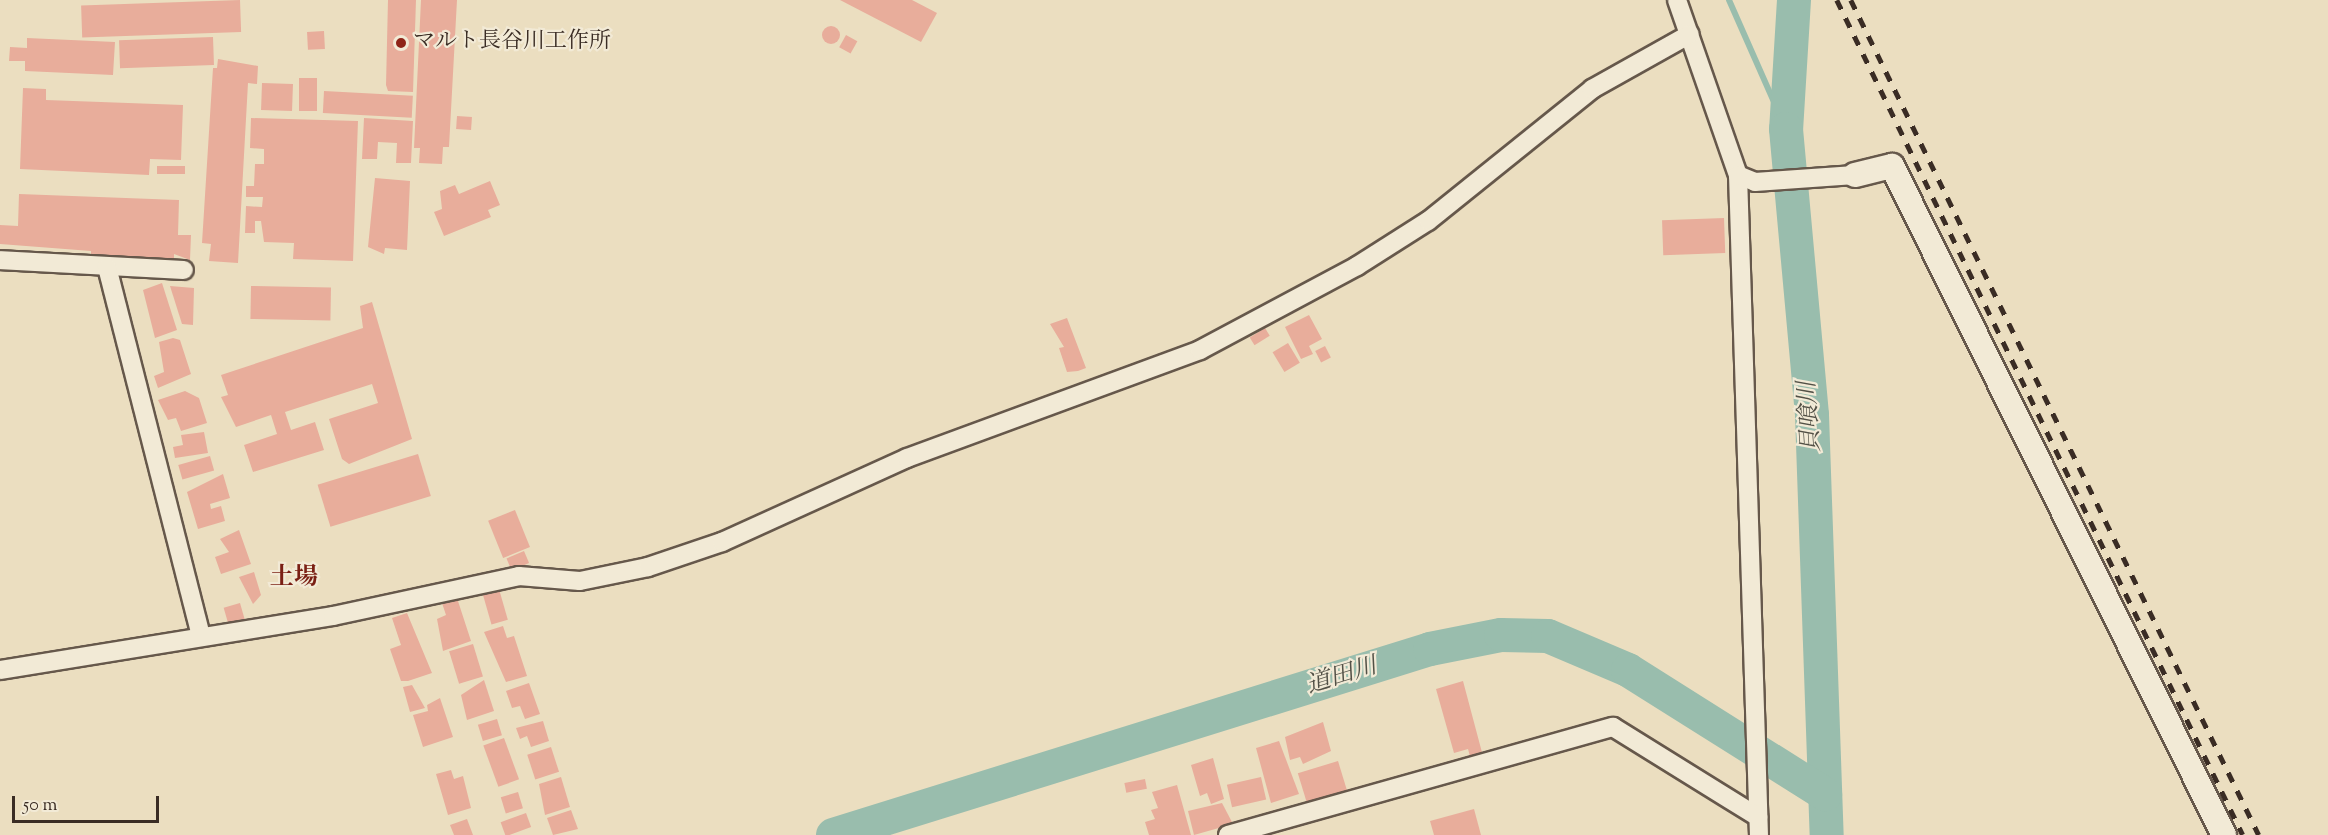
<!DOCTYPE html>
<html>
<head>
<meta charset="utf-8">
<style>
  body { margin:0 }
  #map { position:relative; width:2328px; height:835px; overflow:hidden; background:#ebdec0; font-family:"Sorts Mill Goudy","Noto Serif JP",serif }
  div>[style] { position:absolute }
  .stream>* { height:6px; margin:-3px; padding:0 3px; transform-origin:3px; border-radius:3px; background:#99bdad }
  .river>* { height:34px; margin:-17px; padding:0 17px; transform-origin:17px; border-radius:17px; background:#99bdad }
  .building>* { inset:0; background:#e8ad9b; transform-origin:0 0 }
  .round { border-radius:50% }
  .roads { filter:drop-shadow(2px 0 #66584b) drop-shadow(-2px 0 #66584b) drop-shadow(0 2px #66584b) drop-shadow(0 -2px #66584b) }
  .minor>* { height:18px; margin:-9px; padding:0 9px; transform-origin:9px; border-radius:9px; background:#f2ead6 }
  .tertiary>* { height:24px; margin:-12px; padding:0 12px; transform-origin:12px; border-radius:12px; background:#f2ead6 }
  .rail>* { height:4.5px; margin-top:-2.25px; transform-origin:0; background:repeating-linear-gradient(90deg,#3a2c24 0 10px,transparent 0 20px) }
  .dots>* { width:16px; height:16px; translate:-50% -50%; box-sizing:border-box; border:3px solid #f2ead6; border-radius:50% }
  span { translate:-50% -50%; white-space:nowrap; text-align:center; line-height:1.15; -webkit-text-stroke:4.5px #f2ead6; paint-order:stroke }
  .poi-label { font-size:22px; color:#3a2c24 }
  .left { translate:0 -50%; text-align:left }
  .water-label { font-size:24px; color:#525046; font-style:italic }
  .neighbourhood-label { font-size:24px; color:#7a1f14; font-weight:700 }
  .scale { position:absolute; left:12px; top:796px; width:147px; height:27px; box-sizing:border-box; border:3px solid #3a2c24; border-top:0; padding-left:8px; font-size:18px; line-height:21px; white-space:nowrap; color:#3a2c24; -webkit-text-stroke:4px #f2ead6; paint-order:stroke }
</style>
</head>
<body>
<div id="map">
  <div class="stream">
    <i style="left:1729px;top:0;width:141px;rotate:66.2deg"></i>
  </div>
  <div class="river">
    <i style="left:1794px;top:0;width:129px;rotate:93.5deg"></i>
    <i style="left:1786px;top:129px;width:287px;rotate:84.8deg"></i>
    <i style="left:1812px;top:415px;width:420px;rotate:88deg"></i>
    <i style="left:833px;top:835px;width:625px;rotate:-17.3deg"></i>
    <i style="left:1430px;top:649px;width:72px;rotate:-11.2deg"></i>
    <i style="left:1501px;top:635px;width:47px;rotate:1.2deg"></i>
    <i style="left:1548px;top:636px;width:87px;rotate:23deg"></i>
    <i style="left:1628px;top:670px;width:233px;rotate:32.2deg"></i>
  </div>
  <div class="building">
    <i style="left:240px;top:0;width:32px;height:159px;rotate:88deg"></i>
    <i style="clip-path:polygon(388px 0,416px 0,413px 92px,388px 91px,386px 85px)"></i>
    <i style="clip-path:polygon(421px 0,457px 0,449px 147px,443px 147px,442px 164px,419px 163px,420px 148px,414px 148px)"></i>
    <i style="clip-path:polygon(840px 0,912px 0,937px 13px,921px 42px)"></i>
    <i class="round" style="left:822px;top:26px;width:18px;height:18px"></i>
    <i style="left:324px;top:31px;width:18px;height:17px;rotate:87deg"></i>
    <i style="left:846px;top:35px;width:13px;height:14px;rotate:29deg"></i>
    <i style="left:213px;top:37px;width:28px;height:94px;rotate:88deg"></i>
    <i style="clip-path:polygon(27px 38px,115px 42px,113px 75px,25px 71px,25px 61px,9px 61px,10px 47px,27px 48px)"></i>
    <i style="clip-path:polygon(218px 59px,258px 66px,257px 84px,248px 83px,238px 263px,209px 261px,211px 244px,202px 243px,213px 68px,217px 68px)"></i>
    <i style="left:299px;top:78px;width:18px;height:33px"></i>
    <i style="left:262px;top:83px;width:31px;height:27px;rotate:2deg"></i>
    <i style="clip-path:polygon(23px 88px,46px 89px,46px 100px,183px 105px,181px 160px,150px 159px,149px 175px,20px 169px)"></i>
    <i style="left:324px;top:91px;width:89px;height:22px;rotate:3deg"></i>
    <i style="left:457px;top:116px;width:15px;height:13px;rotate:4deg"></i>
    <i style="clip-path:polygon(251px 118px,358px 121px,353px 261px,293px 259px,294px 243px,264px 242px,261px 221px,255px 221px,255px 233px,245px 233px,246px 206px,262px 207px,263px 197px,246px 197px,246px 186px,254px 186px,255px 164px,264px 164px,264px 149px,250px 148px)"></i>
    <i style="clip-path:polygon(364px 118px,413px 121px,411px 163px,396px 163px,397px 143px,378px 142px,377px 159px,362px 159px)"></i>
    <i style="left:157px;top:166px;width:28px;height:8px"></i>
    <i style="clip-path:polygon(375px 178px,410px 181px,407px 250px,385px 248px,384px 254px,368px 247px)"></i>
    <i style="clip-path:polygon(490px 181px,500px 205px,488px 210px,491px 217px,444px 236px,434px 212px,442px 209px,440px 191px,455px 185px,459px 194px)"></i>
    <i style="clip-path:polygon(19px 194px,179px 200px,178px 235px,191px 235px,190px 260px,174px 254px,174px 261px,91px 258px,91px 251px,0 244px,0 225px,18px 226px)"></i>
    <i style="left:1724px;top:218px;width:35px;height:62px;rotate:88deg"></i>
    <i style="clip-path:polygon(162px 283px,177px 330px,155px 338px,143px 290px)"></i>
    <i style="clip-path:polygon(170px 286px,194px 288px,193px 325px,182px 324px)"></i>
    <i style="left:251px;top:286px;width:80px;height:33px;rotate:1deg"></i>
    <i style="clip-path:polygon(372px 302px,412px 439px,349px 464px,342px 459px,329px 419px,378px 403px,372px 384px,285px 412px,291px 430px,315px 422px,324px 450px,253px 472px,244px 445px,277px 434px,271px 415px,236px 427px,221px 397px,228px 395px,221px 375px,363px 328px,360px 306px)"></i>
    <i style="clip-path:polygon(1309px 315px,1322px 339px,1309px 346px,1313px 354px,1301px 359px,1285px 327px)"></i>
    <i style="clip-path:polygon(1067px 318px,1086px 368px,1078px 371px,1067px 372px,1059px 348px,1064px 347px,1050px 324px)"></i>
    <i style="left:1265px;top:328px;width:9px;height:18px;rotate:58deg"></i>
    <i style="clip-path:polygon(173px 338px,180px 340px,191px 374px,158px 388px,154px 376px,164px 372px,159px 342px)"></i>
    <i style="left:1288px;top:343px;width:23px;height:18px;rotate:59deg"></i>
    <i style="left:1325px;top:346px;width:13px;height:11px;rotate:63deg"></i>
    <i style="clip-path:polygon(185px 391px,199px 398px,207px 423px,181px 431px,176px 418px,168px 420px,158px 400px)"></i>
    <i style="clip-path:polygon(204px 432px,208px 453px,175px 458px,173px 447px,183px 445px,181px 435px)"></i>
    <i style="left:418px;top:454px;width:44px;height:105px;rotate:73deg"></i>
    <i style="left:210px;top:456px;width:15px;height:33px;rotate:74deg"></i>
    <i style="clip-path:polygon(223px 474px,230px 498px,210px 504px,211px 509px,221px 506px,225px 521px,198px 529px,187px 492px)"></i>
    <i style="left:515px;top:510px;width:40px;height:29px;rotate:68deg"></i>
    <i style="clip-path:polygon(239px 530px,251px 564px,221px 574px,215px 557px,229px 552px,220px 539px)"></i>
    <i style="left:524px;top:551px;width:13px;height:19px;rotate:67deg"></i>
    <i style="clip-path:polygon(254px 572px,261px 595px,253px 604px,239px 577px)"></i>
    <i style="left:499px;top:589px;width:32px;height:17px;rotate:74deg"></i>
    <i style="clip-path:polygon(457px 598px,471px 641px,443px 651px,437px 619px,446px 615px,442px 603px)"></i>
    <i style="left:240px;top:603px;width:18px;height:17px;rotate:74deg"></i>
    <i style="clip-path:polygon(407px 613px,432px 673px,408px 681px,401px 681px,390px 649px,401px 645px,392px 618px)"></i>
    <i style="clip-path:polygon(503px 626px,507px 638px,514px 636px,527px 676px,506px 682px,484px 632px)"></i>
    <i style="left:473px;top:644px;width:34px;height:25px;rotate:73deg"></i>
    <i style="clip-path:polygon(484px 680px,494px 711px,467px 720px,461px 695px)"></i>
    <i style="clip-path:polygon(1463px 681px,1484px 760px,1472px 764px,1468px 749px,1454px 753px,1436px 689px)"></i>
    <i style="clip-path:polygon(529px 683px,540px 714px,525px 719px,520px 706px,512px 708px,506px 691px)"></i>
    <i style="clip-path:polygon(412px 685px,425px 708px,410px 712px,403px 687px)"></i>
    <i style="clip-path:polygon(440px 698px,453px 737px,423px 747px,413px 715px,428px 711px,427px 705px)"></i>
    <i style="left:497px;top:719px;width:17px;height:20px;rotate:73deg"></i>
    <i style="clip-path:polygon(543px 721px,549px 741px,531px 747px,527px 736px,520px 739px,516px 728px)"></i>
    <i style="clip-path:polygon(1323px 722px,1331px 751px,1303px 764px,1300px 757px,1290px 760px,1285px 737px)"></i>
    <i style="left:504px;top:738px;width:44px;height:22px;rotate:70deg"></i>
    <i style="clip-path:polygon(1279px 741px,1299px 794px,1271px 803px,1256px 748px)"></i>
    <i style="left:551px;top:747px;width:26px;height:25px;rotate:72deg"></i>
    <i style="clip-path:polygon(1213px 758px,1224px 799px,1211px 804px,1207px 793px,1200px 796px,1191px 765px)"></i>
    <i style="left:1338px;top:761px;width:34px;height:42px;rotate:73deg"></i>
    <i style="clip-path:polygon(451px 770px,454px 779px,463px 776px,471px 808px,448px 815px,436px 774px)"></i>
    <i style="clip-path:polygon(561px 777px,570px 807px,545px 815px,539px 784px)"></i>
    <i style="left:1261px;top:777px;width:23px;height:35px;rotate:77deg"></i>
    <i style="left:1145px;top:779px;width:10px;height:21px;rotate:79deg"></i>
    <i style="clip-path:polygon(1177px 785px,1191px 835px,1149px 835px,1145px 822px,1155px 819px,1151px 810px,1158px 808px,1152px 792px)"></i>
    <i style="left:518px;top:792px;width:17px;height:18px;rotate:73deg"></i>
    <i style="clip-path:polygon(1222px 803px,1233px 824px,1194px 835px,1188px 811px)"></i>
    <i style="clip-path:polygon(1474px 809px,1481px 835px,1434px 835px,1430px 821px)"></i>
    <i style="clip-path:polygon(571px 810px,578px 829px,553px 835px,547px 818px)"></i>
    <i style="left:526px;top:813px;width:15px;height:27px;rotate:70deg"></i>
    <i style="clip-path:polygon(467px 819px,473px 835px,454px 835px,450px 825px)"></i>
  </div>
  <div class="roads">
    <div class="minor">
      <i style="left:1677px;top:0;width:185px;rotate:70.8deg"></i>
      <i style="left:1738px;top:175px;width:660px;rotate:88.18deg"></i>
      <i style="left:1738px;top:175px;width:18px;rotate:22deg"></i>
      <i style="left:1755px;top:182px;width:100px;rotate:-4deg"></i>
      <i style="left:0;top:260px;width:184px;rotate:3.1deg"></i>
      <i style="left:107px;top:267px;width:381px;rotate:75.7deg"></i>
      <i style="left:0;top:670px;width:337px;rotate:-9.2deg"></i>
      <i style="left:333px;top:616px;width:190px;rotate:-12.1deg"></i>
      <i style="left:519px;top:576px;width:61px;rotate:4.7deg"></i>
      <i style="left:580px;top:581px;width:69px;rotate:-11.6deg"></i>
      <i style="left:648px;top:567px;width:78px;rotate:-18.7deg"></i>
      <i style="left:722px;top:542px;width:203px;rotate:-24.4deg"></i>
      <i style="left:907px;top:458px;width:312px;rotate:-20.2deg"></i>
      <i style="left:1200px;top:350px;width:178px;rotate:-28.1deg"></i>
      <i style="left:1357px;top:266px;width:84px;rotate:-32.4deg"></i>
      <i style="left:1428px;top:221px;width:211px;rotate:-38.8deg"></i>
      <i style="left:1592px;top:89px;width:112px;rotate:-29.3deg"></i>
      <i style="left:1228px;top:835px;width:400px;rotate:-15.7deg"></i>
      <i style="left:1613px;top:727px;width:171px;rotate:31.8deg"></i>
    </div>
    <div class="tertiary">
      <i style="left:1855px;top:175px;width:38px;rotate:-14deg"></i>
      <i style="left:1892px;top:166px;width:747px;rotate:63.61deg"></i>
    </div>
  </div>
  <div class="rail">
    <i style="left:1837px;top:0;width:928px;rotate:64.07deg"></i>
    <i style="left:1851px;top:0;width:929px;rotate:63.96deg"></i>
  </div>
  <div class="dots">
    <i style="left:401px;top:43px;background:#8f2418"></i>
  </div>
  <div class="poi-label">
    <span class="left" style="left:413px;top:43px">マルト長谷川工作所</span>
  </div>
  <div class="water-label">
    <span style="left:1811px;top:417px;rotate:-94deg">貝喰川</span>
    <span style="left:1342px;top:677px;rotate:-17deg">道田川</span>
  </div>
  <div class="neighbourhood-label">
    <span style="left:294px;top:579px">土場</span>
  </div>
  <div class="scale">50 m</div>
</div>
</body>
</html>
